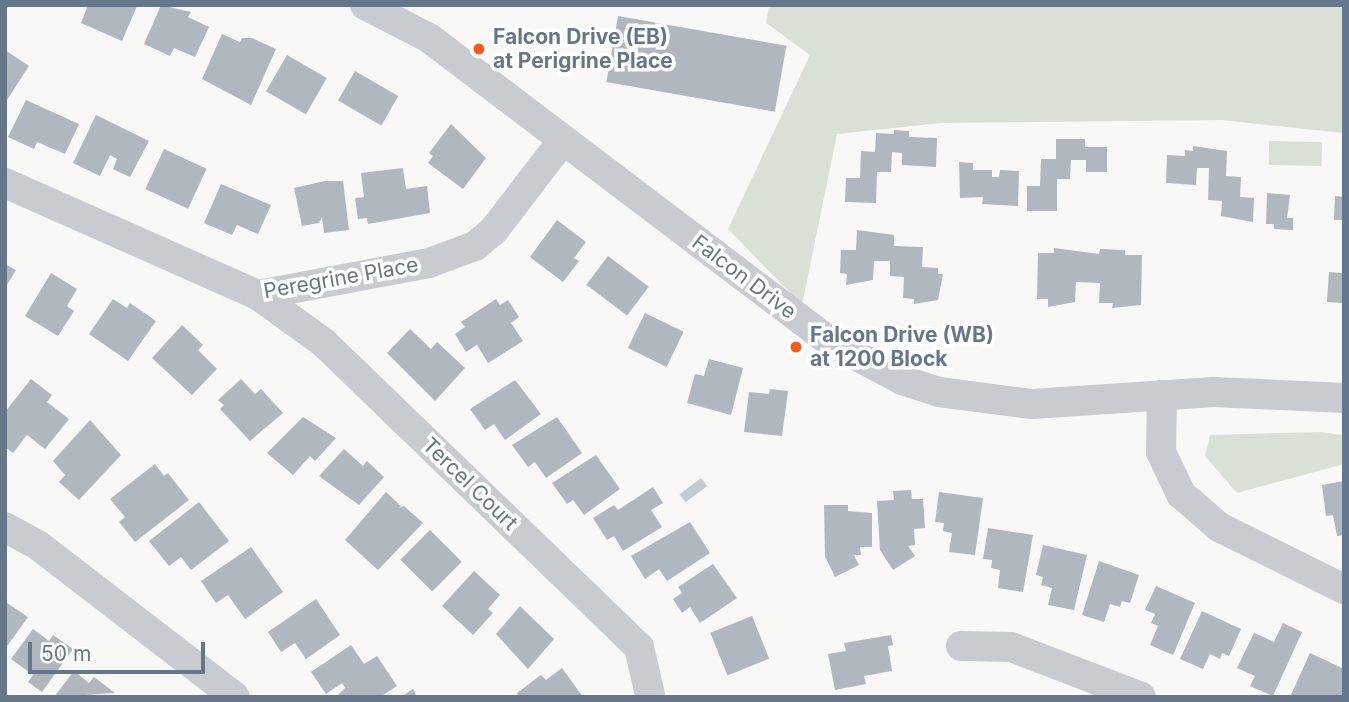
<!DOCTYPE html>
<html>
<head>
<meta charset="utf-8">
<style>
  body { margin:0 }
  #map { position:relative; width:1349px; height:702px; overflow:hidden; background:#f8f9f6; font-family:Inter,sans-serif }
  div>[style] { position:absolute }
  .green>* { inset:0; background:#d9e1d6; transform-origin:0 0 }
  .water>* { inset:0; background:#c1ccd2; transform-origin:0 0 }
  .building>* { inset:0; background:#b0b7bf; transform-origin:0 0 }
  .minor>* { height:30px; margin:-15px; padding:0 15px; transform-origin:15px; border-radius:15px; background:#c8ccd0 }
  .dots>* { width:19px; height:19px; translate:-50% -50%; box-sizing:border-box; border:4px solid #fff; border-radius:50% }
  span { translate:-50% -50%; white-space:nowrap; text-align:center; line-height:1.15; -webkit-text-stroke:7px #fff; paint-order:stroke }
  .poi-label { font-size:21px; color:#65778a; font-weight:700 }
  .left { translate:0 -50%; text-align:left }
  .street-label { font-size:21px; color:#65778a }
  .frame { position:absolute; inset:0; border:7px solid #65778a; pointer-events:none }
  .scale { position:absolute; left:28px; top:642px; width:177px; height:32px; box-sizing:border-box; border:4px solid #65778a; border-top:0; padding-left:9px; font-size:21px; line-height:24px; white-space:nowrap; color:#65778a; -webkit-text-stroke:5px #fff; paint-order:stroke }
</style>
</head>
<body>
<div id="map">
  <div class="green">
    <i style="clip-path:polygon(769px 5px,1344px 5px,1344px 133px,1221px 120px,941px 123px,837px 134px,802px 305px,728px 229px,810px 55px,766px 23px)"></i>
    <i style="left:1269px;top:141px;width:53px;height:24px;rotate:1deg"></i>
    <i style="clip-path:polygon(1320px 432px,1344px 435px,1344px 464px,1237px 493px,1205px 456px,1210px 435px)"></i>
  </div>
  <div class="water">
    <i style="left:701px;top:478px;width:10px;height:27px;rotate:53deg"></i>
  </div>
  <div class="building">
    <i style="clip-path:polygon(88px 5px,137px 6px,122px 41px,81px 23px)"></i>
    <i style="clip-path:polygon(161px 5px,191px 12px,188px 17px,209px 27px,195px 57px,174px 48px,170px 56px,144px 44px)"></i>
    <i style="left:618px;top:16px;width:171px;height:67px;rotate:10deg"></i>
    <i style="clip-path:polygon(222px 34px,240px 42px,242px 38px,252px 38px,276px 49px,251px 105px,202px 79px)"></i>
    <i style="clip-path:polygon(5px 50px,29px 66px,5px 103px)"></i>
    <i style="left:287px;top:55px;width:46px;height:42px;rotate:30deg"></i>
    <i style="left:355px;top:71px;width:50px;height:34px;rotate:30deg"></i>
    <i style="clip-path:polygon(26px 100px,79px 124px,65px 154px,37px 142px,34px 149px,8px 137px)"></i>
    <i style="clip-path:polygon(96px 115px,149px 141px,130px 177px,113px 169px,117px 159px,110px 155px,100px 176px,73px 163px)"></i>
    <i style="clip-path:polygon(451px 124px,486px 158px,463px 189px,428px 163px,433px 156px,429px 153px)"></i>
    <i style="clip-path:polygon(894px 130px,909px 131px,909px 137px,937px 138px,936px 167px,902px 165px,902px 153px,892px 152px,891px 172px,877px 172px,876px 203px,845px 202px,846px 178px,860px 178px,861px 151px,875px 152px,876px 133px,894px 134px)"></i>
    <i style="clip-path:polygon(1056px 139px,1085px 139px,1085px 147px,1107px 147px,1107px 172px,1086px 172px,1086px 160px,1071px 160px,1070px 179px,1057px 179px,1057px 211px,1027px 211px,1027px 186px,1040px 186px,1041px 159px,1056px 159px)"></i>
    <i style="clip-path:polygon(1193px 146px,1227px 151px,1226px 176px,1241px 177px,1240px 197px,1254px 198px,1253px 222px,1221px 216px,1222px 201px,1208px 200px,1209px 168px,1197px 168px,1196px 185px,1166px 183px,1167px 155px,1185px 156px,1185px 150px,1193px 151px)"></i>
    <i style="left:164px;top:149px;width:47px;height:44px;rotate:25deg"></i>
    <i style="clip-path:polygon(959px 162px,973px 163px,973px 170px,992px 170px,992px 177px,999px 177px,1000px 170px,1019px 171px,1018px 206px,982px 204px,983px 197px,960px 198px)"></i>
    <i style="clip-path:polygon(403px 168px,406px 189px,427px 186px,430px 213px,368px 224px,367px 218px,358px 219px,355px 198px,364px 197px,361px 173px)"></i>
    <i style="clip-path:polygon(325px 181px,343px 181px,349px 230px,324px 233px,322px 217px,319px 223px,302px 226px,294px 188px)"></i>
    <i style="clip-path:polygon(221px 184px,271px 205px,258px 234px,237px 225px,232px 235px,204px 223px)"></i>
    <i style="clip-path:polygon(1267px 193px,1290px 195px,1287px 218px,1293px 218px,1293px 230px,1274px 229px,1274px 224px,1266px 224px)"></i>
    <i style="clip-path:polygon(1335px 196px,1344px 197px,1344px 228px,1342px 220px,1334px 220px)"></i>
    <i style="clip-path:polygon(557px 220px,586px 242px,574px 258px,579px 261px,563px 282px,530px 257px)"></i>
    <i style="clip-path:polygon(857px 230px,894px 235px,894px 246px,923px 247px,922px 267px,938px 268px,938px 274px,943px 274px,938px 300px,914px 304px,914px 299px,903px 298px,904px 277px,890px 276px,890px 261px,874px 261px,873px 280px,846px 285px,847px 274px,840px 273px,841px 250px,856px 250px)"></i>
    <i style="clip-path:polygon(1054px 248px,1099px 254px,1100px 249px,1125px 250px,1125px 255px,1142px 255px,1141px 305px,1112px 308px,1113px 303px,1099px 303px,1100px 283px,1076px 282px,1075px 302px,1048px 307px,1048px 299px,1037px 299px,1038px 253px,1054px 253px)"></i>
    <i style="left:608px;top:256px;width:51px;height:36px;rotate:37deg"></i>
    <i style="clip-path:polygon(5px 264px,16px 270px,5px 288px)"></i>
    <i style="left:1329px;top:272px;width:15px;height:30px;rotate:4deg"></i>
    <i style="clip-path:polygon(51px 273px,77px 289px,67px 306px,74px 311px,58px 336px,25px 316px)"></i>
    <i style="clip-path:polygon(113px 299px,127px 308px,130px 303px,156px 321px,128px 361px,89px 334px)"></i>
    <i style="clip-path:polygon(496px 299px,500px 305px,508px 300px,519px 317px,511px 323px,523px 341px,488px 363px,477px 345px,466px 352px,455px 334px,465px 327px,461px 322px)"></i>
    <i style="left:645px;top:313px;width:43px;height:39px;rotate:26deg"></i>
    <i style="clip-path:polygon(182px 325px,203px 345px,198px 350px,217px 369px,192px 395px,152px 358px)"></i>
    <i style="clip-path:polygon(410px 329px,431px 349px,437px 342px,465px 368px,435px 401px,387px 353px)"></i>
    <i style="clip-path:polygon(709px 359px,743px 368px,731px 415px,687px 403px,695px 374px,704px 376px)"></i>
    <i style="clip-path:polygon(31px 379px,52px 395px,47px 402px,69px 419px,45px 449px,27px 435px,13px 453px,5px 447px,5px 412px)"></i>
    <i style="clip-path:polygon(241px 379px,255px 394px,261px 389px,283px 413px,250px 441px,220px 409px,224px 405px,218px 400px)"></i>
    <i style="clip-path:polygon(515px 380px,541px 414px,505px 440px,494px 424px,485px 430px,470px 409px)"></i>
    <i style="clip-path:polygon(770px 389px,788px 391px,782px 436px,744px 432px,749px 392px,769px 394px)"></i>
    <i style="clip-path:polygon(303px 417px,336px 438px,315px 461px,310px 456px,293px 475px,267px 453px)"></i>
    <i style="clip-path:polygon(557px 417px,582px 453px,546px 478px,535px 462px,528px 467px,512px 445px)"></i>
    <i style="clip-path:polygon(90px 420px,121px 455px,79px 500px,59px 482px,65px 475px,53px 461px)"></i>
    <i style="clip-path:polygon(344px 449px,363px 466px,367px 461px,384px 477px,359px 505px,319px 476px)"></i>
    <i style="clip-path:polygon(596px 455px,620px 489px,584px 515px,573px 500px,567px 504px,552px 483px)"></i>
    <i style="clip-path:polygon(155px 464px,164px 476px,168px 473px,189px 500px,135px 542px,119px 522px,125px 517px,110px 499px)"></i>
    <i style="clip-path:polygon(1344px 481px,1344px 535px,1337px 536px,1333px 515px,1326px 516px,1322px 485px)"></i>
    <i style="clip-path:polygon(653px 487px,663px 503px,651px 510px,662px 527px,623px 551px,614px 536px,607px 540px,593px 518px,614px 505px,618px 510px)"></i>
    <i style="clip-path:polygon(911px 490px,912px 499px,923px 499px,925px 528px,914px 529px,915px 545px,908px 546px,915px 556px,893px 570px,880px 550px,877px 501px,894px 500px,893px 491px)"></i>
    <i style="clip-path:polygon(386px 492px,401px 506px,399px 508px,404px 506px,423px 523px,378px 570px,345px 540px)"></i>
    <i style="clip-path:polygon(939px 492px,983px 498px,975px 555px,949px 552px,952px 533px,943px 531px,944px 523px,935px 522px)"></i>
    <i style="clip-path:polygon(199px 502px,229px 541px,191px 570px,181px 557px,169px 566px,149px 541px)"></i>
    <i style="clip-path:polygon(824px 505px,848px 505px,848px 511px,872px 513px,872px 547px,860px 547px,861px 555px,854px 555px,859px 565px,835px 577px,825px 556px)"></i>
    <i style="clip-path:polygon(690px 522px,710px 553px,667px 581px,659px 569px,645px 579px,631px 556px)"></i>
    <i style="clip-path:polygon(988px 528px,1033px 535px,1023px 592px,998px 588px,1000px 570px,991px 568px,992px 560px,983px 559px)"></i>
    <i style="left:430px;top:530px;width:45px;height:42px;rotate:45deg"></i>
    <i style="clip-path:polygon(1043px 545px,1087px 555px,1074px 610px,1048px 605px,1052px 588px,1041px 585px,1043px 577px,1036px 575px)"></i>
    <i style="clip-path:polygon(251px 547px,283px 592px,245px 619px,228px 595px,216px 603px,201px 581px)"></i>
    <i style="clip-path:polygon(1099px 561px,1139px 575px,1130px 603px,1122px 601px,1120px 607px,1110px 604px,1104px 622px,1082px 615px)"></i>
    <i style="clip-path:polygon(713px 564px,737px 598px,700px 623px,690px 607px,682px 613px,673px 599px,682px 593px,678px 587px)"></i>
    <i style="clip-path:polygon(474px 571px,500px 595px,488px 609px,493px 613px,473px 635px,442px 606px)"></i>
    <i style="clip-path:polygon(1156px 586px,1195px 603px,1173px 655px,1150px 645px,1158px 626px,1151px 623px,1155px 614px,1145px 610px)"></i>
    <i style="clip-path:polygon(316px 599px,340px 635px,306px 659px,295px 643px,281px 652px,268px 632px)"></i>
    <i style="clip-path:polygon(7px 603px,28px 617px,5px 649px,5px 605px)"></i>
    <i style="clip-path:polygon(520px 606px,554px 639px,528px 669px,496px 634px)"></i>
    <i style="clip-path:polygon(1202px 611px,1241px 629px,1229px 656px,1222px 653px,1220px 659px,1210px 654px,1203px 669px,1180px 659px)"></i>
    <i style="left:752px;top:616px;width:46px;height:45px;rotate:68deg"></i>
    <i style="clip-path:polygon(1283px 623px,1302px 632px,1273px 696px,1250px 686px,1255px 676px,1237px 668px,1254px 633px,1274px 642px)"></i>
    <i style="clip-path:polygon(33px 629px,49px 641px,53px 635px,73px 649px,42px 692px,28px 682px,33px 675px,11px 659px)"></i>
    <i style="clip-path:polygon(891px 635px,893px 645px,888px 646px,892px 671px,864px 676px,866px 684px,835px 690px,828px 654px,846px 651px,844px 643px)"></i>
    <i style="clip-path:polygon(351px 645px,364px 664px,377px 656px,397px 686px,380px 697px,336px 697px,345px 688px,342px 683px,326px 694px,311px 672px)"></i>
    <i style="clip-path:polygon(1310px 653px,1344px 669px,1342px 697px,1290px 697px)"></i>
    <i style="clip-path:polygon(562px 668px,583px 697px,520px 697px,517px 693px,541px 675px,546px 680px)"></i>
    <i style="clip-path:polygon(74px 671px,89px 683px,94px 677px,115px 693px,54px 697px)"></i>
    <i style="clip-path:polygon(413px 689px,417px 697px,401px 697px)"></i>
  </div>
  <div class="minor">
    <i style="left:365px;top:5px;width:72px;rotate:27.3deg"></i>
    <i style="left:429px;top:38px;width:502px;rotate:37.14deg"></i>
    <i style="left:829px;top:341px;width:83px;rotate:28.1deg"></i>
    <i style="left:902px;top:380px;width:39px;rotate:18deg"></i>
    <i style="left:939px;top:392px;width:94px;rotate:7.4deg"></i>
    <i style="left:1032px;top:404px;width:182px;rotate:-3.8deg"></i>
    <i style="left:1214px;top:392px;width:130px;rotate:2.6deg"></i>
    <i style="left:5px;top:183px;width:277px;rotate:23.9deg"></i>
    <i style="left:258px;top:295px;width:82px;rotate:36deg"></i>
    <i style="left:324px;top:343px;width:438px;rotate:44deg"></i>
    <i style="left:639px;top:647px;width:49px;rotate:77.1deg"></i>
    <i style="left:258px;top:295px;width:174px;rotate:-10.6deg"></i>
    <i style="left:429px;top:263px;width:49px;rotate:-20.3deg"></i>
    <i style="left:475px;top:246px;width:25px;rotate:-40deg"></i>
    <i style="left:494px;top:230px;width:113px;rotate:-52.5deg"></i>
    <i style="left:1162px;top:395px;width:57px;rotate:91deg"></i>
    <i style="left:1161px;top:452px;width:47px;rotate:64.5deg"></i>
    <i style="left:1181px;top:494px;width:50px;rotate:41deg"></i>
    <i style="left:1219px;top:527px;width:140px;rotate:26.4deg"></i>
    <i style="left:5px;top:527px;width:39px;rotate:29deg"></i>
    <i style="left:39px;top:546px;width:247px;rotate:37.6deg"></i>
    <i style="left:961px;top:646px;width:50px;rotate:1.1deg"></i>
    <i style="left:1011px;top:647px;width:139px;rotate:21deg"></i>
  </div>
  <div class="dots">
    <i style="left:479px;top:49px;background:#f55a1a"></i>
    <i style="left:796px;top:347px;background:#f55a1a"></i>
  </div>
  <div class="poi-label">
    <span class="left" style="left:493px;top:49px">Falcon Drive (EB)<br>at Perigrine Place</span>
    <span class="left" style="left:810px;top:347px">Falcon Drive (WB)<br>at 1200 Block</span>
  </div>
  <div class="street-label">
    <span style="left:744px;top:277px;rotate:37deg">Falcon Drive</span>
    <span style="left:341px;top:278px;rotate:-10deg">Peregrine Place</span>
    <span style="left:470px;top:484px;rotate:44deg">Tercel Court</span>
  </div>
  <div class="frame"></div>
  <div class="scale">50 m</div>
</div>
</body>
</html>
